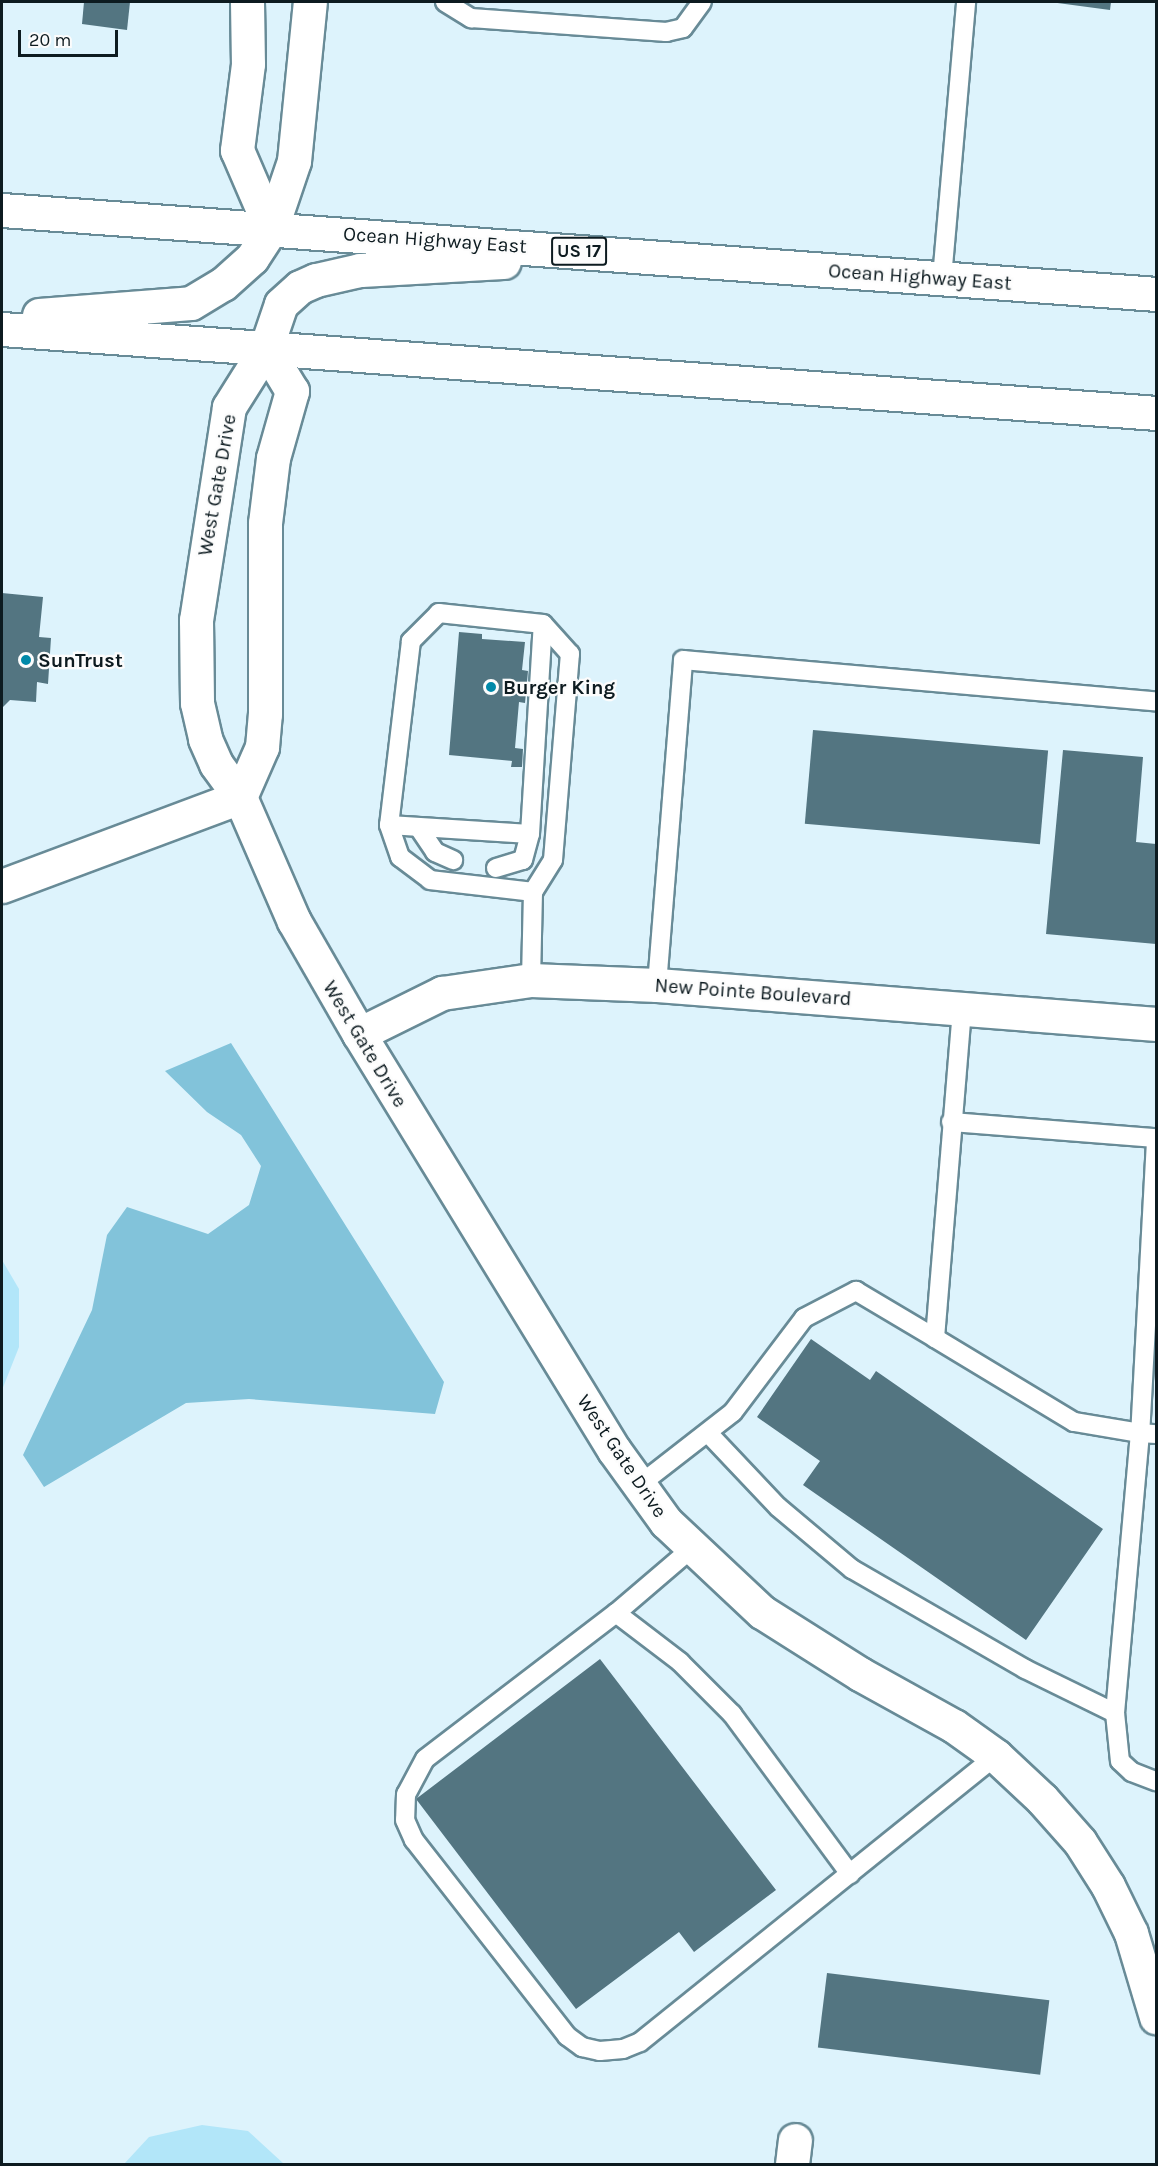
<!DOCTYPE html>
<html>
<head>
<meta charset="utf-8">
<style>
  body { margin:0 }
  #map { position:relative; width:1158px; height:2166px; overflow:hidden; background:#ddf3fc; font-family:Karla,sans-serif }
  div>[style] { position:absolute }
  .green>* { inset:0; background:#b2e6f9 }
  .water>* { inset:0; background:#82c3da }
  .building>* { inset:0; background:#537581; transform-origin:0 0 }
  .roads { filter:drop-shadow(2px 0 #688b97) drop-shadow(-2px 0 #688b97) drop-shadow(0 2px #688b97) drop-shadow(0 -2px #688b97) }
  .lane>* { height:18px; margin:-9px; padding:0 9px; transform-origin:9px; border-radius:9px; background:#fff }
  .street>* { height:33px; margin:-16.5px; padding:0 16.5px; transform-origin:16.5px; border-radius:16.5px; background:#fff }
  .secondary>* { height:33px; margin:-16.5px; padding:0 16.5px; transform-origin:16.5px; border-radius:16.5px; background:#fff }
  .highway>* { height:33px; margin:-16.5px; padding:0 16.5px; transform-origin:16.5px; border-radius:16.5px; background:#fff }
  .dots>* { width:16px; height:16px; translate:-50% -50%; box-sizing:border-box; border:3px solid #fcfcfc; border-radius:50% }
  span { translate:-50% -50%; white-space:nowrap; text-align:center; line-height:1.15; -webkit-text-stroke:4.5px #fcfcfc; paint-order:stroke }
  .shield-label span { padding:2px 4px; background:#fcfcfc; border:2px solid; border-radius:4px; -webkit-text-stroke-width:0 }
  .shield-label { font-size:18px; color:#0d1b20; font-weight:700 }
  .street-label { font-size:20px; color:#0d1b20 }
  .poi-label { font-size:20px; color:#0d1b20; font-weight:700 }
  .left { translate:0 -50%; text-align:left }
  .frame { position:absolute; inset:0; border:3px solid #0d1b20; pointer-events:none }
  .scale { position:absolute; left:18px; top:30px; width:100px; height:27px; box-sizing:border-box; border:3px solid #0d1b20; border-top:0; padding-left:8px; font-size:18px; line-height:21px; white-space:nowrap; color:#0d1b20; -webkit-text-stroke:4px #fcfcfc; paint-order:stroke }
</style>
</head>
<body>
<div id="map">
  <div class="green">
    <i style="clip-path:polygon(2px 1260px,19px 1289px,19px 1347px,2px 1390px)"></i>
    <i style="clip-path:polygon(202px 2125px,248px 2131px,284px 2164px,124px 2164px,149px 2137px)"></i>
  </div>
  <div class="water">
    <i style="clip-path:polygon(231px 1043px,444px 1382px,435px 1414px,249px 1399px,186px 1403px,44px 1487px,23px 1455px,92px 1310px,107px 1235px,127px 1207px,208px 1234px,249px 1205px,261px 1166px,241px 1135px,207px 1112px,165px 1071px)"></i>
  </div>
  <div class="building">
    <i style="clip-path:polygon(84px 2px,130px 2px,127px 30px,82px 24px)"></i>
    <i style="clip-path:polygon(1050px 2px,1111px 2px,1110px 10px)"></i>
    <i style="clip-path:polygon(2px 593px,43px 597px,39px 637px,51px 638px,48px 684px,37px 682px,36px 702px,10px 700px,2px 708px)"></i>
    <i style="clip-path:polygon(459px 632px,482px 634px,482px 639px,525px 642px,522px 670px,528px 671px,525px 703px,519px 702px,515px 748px,523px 749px,522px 767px,511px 767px,512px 761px,449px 755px)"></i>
    <i style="left:813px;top:730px;width:236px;height:94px;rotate:5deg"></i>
    <i style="clip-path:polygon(1063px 750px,1143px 757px,1136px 842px,1156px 844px,1156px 944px,1046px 934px)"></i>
    <i style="clip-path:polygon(811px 1339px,870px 1380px,876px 1371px,1103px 1529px,1026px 1640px,803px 1485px,820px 1461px,757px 1417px)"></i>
    <i style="clip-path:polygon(600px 1659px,776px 1890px,694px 1952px,679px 1932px,576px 2009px,416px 1799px)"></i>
    <i style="left:827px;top:1973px;width:224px;height:75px;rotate:7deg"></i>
  </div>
  <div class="roads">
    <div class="lane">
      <i style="left:445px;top:2px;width:31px;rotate:32deg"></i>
      <i style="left:471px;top:18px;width:196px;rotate:4.1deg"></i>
      <i style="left:666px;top:32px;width:17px;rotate:-13deg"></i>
      <i style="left:683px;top:28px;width:32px;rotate:-54deg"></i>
      <i style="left:942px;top:278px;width:277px;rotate:-85deg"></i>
      <i style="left:389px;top:825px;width:141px;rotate:3.7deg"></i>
      <i style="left:530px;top:834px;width:210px;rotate:-86.5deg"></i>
      <i style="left:419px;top:828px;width:29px;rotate:56deg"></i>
      <i style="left:435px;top:852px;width:20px;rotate:24deg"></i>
      <i style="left:496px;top:868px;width:28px;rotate:-17deg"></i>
      <i style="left:523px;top:860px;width:27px;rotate:-75deg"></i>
      <i style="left:531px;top:980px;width:88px;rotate:-88.7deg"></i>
      <i style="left:533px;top:892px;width:38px;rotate:-58deg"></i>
      <i style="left:553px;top:860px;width:207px;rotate:-85.3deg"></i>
      <i style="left:570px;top:654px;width:40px;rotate:-132deg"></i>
      <i style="left:543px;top:624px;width:105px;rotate:-174deg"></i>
      <i style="left:439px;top:613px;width:40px;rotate:135deg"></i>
      <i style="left:411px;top:641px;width:185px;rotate:96.8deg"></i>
      <i style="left:389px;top:825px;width:34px;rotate:71deg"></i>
      <i style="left:400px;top:857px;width:38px;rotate:37deg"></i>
      <i style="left:430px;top:880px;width:104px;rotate:6.6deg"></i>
      <i style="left:657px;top:985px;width:326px;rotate:-85.4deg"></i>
      <i style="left:683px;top:660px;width:475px;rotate:5deg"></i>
      <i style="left:951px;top:1122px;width:206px;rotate:4.5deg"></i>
      <i style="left:1156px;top:1141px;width:292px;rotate:93.1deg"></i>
      <i style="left:1140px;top:1433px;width:16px;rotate:4deg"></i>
      <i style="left:708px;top:1433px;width:102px;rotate:46.6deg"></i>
      <i style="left:778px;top:1507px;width:97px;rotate:40deg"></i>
      <i style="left:852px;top:1569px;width:200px;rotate:30deg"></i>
      <i style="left:1025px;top:1669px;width:100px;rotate:26.1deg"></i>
      <i style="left:1115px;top:1713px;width:281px;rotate:-84.9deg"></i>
      <i style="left:1140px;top:1433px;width:67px;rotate:-170.5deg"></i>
      <i style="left:1074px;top:1422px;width:162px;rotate:-148.9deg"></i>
      <i style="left:638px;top:1486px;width:120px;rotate:-37.9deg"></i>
      <i style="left:733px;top:1412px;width:118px;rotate:-52.9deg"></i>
      <i style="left:804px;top:1318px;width:59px;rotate:-27.4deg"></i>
      <i style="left:856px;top:1291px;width:92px;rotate:30.7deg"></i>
      <i style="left:935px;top:1338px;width:331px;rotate:-85.3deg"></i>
      <i style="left:691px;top:1549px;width:99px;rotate:139.5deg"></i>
      <i style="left:616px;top:1613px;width:240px;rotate:142.6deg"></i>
      <i style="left:425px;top:1759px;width:40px;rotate:118deg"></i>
      <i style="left:406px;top:1794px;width:26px;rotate:92deg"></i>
      <i style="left:405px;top:1820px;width:22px;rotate:66deg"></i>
      <i style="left:414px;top:1840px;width:249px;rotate:52deg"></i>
      <i style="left:567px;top:2036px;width:19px;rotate:36deg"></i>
      <i style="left:582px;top:2047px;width:18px;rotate:13deg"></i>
      <i style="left:600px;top:2051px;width:23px;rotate:-5deg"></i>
      <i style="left:623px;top:2049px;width:18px;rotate:-22deg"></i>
      <i style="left:640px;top:2042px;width:457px;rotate:-38.8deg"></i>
      <i style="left:616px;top:1613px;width:81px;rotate:37.4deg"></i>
      <i style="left:680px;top:1662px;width:74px;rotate:45deg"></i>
      <i style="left:732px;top:1714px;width:199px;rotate:53.6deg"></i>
      <i style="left:1115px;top:1713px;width:48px;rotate:84.1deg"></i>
      <i style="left:1120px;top:1761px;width:16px;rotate:43deg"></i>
      <i style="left:1132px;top:1772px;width:26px;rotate:21deg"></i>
    </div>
    <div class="street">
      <i style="left:240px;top:797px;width:55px;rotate:-66.3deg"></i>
      <i style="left:262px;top:747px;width:33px;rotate:-85deg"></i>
      <i style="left:265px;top:714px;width:191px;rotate:-90deg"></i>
      <i style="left:265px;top:523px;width:65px;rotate:-83deg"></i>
      <i style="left:273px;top:458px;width:70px;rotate:-74.2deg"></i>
      <i style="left:292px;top:391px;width:50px;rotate:-121.2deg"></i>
      <i style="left:266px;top:348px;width:70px;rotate:122.1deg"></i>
      <i style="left:229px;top:407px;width:216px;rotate:98.8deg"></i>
      <i style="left:196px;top:620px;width:83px;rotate:89.3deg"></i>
      <i style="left:197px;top:703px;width:37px;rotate:77deg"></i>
      <i style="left:205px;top:739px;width:27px;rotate:66deg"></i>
      <i style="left:216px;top:764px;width:41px;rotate:54deg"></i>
      <i style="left:240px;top:797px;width:135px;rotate:66.5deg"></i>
      <i style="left:294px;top:921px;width:130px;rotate:60.1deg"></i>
      <i style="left:359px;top:1034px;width:488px;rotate:58.5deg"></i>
      <i style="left:614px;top:1450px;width:89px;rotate:54.2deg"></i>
      <i style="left:666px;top:1522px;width:132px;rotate:43.2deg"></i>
      <i style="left:762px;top:1612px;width:116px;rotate:32.3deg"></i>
      <i style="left:860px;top:1674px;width:107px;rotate:29deg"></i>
      <i style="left:954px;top:1726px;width:52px;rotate:35.5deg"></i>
      <i style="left:996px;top:1756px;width:63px;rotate:43.1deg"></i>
      <i style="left:1042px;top:1799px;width:57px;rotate:48.5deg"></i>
      <i style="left:1080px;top:1842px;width:52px;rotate:57.5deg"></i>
      <i style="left:1108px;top:1886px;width:52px;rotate:63.9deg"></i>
      <i style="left:1131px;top:1933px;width:88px;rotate:73.4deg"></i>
      <i style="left:2px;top:886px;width:254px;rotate:-20.5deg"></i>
      <i style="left:359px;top:1034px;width:93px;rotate:-26.3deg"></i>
      <i style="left:442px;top:993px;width:90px;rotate:-8.3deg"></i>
      <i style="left:531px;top:980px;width:126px;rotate:2.3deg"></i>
      <i style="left:657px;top:985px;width:501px;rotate:4.47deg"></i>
      <i style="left:792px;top:2164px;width:24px;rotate:-83deg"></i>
    </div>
    <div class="secondary">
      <i style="left:247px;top:2px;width:62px;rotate:89.1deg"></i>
      <i style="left:248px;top:64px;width:87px;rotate:97.3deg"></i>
      <i style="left:237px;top:150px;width:86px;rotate:66.7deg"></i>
      <i style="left:271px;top:229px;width:72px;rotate:-71.3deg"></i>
      <i style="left:294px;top:161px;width:160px;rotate:-84.3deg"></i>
    </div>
    <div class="highway">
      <i style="left:2px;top:210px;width:1157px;rotate:4.16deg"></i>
      <i style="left:39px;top:315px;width:152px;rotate:-4.5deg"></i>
      <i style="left:191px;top:303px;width:37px;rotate:-31deg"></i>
      <i style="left:223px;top:284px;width:39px;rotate:-42deg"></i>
      <i style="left:252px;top:258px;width:35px;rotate:-57deg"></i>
      <i style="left:2px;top:329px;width:1157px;rotate:4.16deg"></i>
      <i style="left:266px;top:348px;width:46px;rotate:-71.2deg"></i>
      <i style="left:281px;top:304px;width:25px;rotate:-42deg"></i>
      <i style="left:300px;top:287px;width:17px;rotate:-24deg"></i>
      <i style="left:316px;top:280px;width:45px;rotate:-12.8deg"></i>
      <i style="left:360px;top:270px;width:144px;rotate:-3.2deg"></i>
    </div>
  </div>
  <div class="dots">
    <i style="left:26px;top:660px;background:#0089a9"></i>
    <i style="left:491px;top:687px;background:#0089a9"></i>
  </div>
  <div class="shield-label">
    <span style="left:579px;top:251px">US 17</span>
  </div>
  <div class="street-label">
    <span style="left:435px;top:240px;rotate:4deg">Ocean Highway East</span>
    <span style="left:920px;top:277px;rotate:4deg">Ocean Highway East</span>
    <span style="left:217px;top:485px;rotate:-80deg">West Gate Drive</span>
    <span style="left:753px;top:992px;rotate:4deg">New Pointe Boulevard</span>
    <span style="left:365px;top:1044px;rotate:59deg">West Gate Drive</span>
    <span style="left:622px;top:1456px;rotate:56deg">West Gate Drive</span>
  </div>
  <div class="poi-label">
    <span class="left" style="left:38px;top:660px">SunTrust</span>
    <span class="left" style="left:503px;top:687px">Burger King</span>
  </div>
  <div class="frame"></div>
  <div class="scale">20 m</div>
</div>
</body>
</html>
